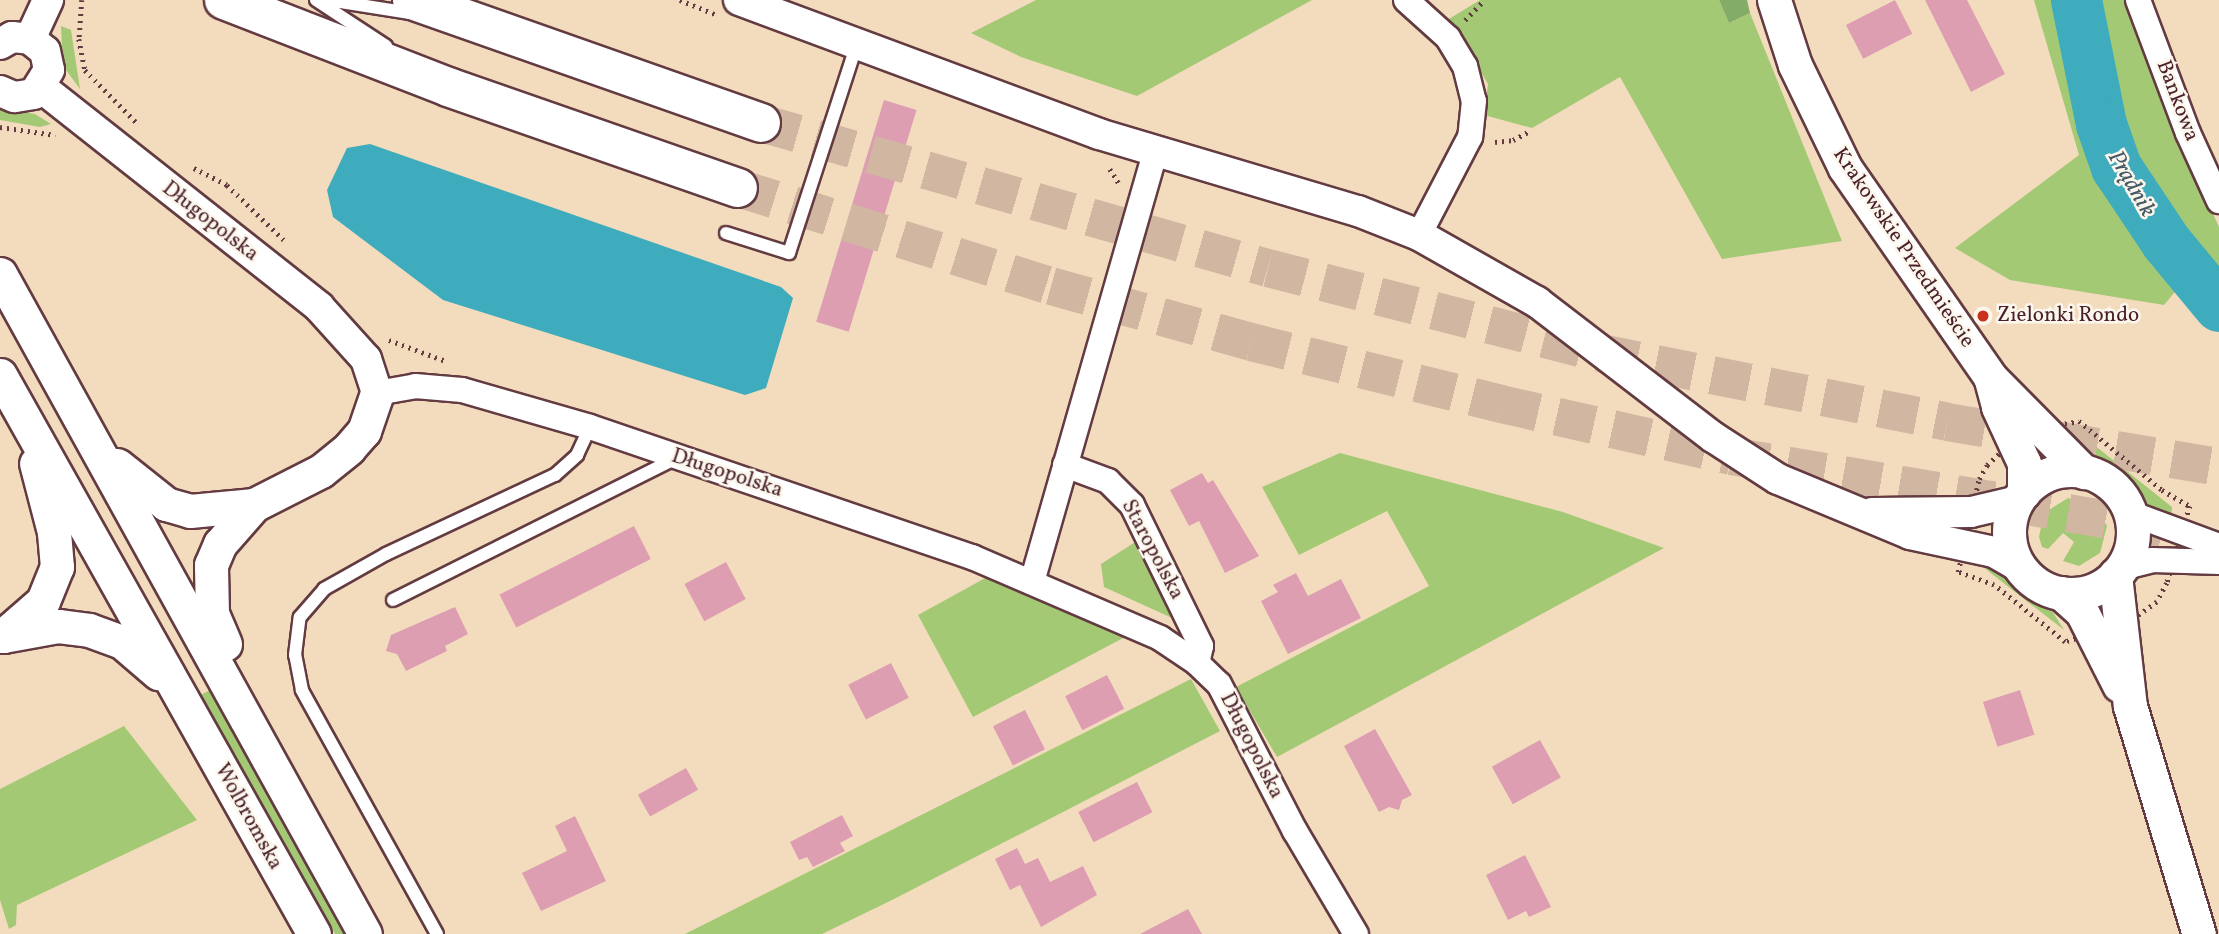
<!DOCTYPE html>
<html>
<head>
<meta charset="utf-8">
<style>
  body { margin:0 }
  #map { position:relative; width:2219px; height:934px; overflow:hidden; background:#f3dcbe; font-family:Vollkorn,serif }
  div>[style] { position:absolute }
  .green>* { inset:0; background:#a4c974 }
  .forest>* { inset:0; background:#83ad66 }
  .water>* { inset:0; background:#3eacbc }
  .river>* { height:51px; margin:-25.5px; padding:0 25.5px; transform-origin:25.5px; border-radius:25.5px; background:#3eacbc }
  .building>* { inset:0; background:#dd9eb1; transform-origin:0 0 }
  .motorway-tunnel>* { height:38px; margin-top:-19px; transform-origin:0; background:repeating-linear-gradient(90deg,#d1b6a1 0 38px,transparent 0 57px) }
  .path>* { height:4.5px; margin-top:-2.25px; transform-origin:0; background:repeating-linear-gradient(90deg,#633b41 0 2px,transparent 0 7px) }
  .roads { filter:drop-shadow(2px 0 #633b41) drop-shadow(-2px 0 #633b41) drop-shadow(0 2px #633b41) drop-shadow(0 -2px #633b41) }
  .service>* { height:12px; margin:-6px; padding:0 6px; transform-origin:6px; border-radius:6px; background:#fff }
  .minor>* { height:24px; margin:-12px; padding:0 12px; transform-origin:12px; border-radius:12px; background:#fff }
  .tertiary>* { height:30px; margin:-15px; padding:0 15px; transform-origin:15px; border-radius:15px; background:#fff }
  .secondary>* { height:33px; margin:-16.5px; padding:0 16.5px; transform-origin:16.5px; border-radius:16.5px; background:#fff }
  .secondary>.ring { margin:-16.5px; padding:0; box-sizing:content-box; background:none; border:33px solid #fff; border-radius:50% }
  .motorway>* { height:38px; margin:-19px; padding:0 19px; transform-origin:19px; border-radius:19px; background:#fff }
  .dots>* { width:19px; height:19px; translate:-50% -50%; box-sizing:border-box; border:4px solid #fbf7ec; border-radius:50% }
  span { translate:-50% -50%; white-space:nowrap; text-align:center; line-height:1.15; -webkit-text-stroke:5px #fbf7ec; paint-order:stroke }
  .street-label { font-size:21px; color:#4a1f2b }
  .poi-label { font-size:21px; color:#4a1f2b }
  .left { translate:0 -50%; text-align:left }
  .water-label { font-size:23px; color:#455765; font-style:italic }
</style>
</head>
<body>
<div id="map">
  <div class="green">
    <i style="clip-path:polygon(1036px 0,1312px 0,1137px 96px,1021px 57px,971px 33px)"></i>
    <i style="clip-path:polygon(1480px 0,1719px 0,1729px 23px,1750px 13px,1842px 241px,1722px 259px,1620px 77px,1532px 128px,1484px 115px,1488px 84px,1464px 43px,1444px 22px)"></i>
    <i style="clip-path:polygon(2034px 0,2057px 0,2086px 134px,2103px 176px,2179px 287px,2164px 305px,2010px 280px,1955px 248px,2079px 155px)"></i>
    <i style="clip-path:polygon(2088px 0,2125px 0,2165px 109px,2219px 227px,2219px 286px,2152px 203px,2118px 140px)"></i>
    <i style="clip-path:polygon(61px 26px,71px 30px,80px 89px,63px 66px)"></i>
    <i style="clip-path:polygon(0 108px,35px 114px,51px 124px,40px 127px,0 120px)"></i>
    <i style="clip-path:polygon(2079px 433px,2172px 507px,2171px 519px,2146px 506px,2124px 478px,2089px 459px,2063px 434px)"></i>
    <i style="clip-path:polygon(1340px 453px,1563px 512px,1664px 548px,1277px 757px,1236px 687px,1429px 586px,1387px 511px,1299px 555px,1262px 487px)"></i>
    <i style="clip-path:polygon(2068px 498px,2094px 505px,2107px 526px,2100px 553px,2079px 566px,2063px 561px,2074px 542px,2063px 533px,2048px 549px,2042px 547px,2039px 537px,2044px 513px)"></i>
    <i style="clip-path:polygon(1140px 539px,1172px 618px,1104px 587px,1101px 564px)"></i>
    <i style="clip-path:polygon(1974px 560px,1994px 565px,2049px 606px,2064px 630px)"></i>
    <i style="clip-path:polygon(989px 576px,1127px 636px,973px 717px,918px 615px)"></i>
    <i style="clip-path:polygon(1191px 679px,1220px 731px,894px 899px,822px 934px,685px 934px)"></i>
    <i style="clip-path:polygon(210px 690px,344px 934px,335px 934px,199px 696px)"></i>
    <i style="clip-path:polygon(124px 726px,197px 820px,17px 905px,16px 925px,9px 929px,0 900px,0 789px)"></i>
  </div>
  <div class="forest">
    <i style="clip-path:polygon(1719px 0,1747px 0,1750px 13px,1729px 23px)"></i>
  </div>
  <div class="water">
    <i style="clip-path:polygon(370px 144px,781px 287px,793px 298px,766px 388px,745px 395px,443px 300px,333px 217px,327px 190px,347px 148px)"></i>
  </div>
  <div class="river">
    <i style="left:2076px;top:0;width:126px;rotate:78.6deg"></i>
    <i style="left:2101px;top:124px;width:46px;rotate:70.8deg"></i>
    <i style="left:2116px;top:167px;width:90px;rotate:56.3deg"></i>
    <i style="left:2166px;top:242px;width:83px;rotate:50.4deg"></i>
  </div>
  <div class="building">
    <i style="left:1895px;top:0;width:38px;height:55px;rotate:63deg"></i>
    <i style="clip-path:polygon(1925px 0,1967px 0,2005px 74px,1971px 92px)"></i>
    <i style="left:884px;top:100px;width:34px;height:232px;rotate:17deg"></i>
    <i style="clip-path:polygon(1202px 473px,1208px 483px,1213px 480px,1259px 556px,1225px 573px,1199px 521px,1189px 526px,1170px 490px)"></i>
    <i style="left:634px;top:526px;width:37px;height:151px;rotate:63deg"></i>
    <i style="left:726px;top:562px;width:42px;height:47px;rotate:62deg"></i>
    <i style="clip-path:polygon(1296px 573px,1308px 596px,1341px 579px,1361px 618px,1288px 654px,1261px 601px,1278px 592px,1273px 585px)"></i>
    <i style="clip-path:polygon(455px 607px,468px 634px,445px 646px,447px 651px,406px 671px,397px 654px,386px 651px,391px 635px)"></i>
    <i style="left:891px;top:663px;width:39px;height:48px;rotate:63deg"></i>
    <i style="left:1107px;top:675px;width:38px;height:47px;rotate:63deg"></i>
    <i style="left:2020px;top:690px;width:47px;height:39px;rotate:72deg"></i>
    <i style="left:1025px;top:710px;width:44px;height:36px;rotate:63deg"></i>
    <i style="clip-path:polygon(1375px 729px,1412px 795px,1402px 800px,1399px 810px,1389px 807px,1379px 812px,1344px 746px)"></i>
    <i style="left:1540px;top:740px;width:43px;height:55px;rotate:61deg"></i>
    <i style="left:686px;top:768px;width:25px;height:55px;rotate:61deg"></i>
    <i style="left:1137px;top:782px;width:34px;height:66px;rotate:63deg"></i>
    <i style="clip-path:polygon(842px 815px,853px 836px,840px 843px,845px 851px,813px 867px,807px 857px,799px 860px,790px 842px)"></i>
    <i style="clip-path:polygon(575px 816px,606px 881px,541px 911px,522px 873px,567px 851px,555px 826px)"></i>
    <i style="clip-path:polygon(1017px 848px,1025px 864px,1038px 858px,1050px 882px,1083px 866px,1097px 895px,1041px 927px,1020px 885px,1010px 890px,995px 859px)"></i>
    <i style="clip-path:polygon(1525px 855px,1551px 907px,1529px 917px,1526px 911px,1508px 920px,1486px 875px)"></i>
    <i style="clip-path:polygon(1188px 909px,1202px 934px,1140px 934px)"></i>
  </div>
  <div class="motorway-tunnel">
    <i style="left:761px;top:123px;width:527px;rotate:15.96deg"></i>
    <i style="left:1268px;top:268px;width:343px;rotate:14.4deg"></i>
    <i style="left:1600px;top:353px;width:354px;rotate:11.2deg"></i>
    <i style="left:1947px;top:422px;width:276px;rotate:9.4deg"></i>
    <i style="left:738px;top:188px;width:328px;rotate:17.4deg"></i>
    <i style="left:1051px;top:286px;width:208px;rotate:15.6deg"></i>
    <i style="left:1251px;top:342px;width:258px;rotate:13.9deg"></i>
    <i style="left:1501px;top:404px;width:236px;rotate:12.7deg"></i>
    <i style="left:1731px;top:456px;width:453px;rotate:9.6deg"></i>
  </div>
  <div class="path">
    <i style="left:82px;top:0;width:39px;rotate:94deg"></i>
    <i style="left:79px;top:39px;width:32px;rotate:79deg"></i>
    <i style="left:85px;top:70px;width:74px;rotate:45.5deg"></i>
    <i style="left:680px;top:0;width:38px;rotate:22deg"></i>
    <i style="left:1465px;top:20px;width:28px;rotate:-46deg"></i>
    <i style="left:0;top:127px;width:56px;rotate:8.3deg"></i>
    <i style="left:1495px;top:142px;width:18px;rotate:-6deg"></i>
    <i style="left:1513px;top:140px;width:19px;rotate:-28deg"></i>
    <i style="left:194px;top:168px;width:37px;rotate:27deg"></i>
    <i style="left:227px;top:185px;width:79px;rotate:44deg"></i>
    <i style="left:1110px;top:169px;width:19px;rotate:58deg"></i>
    <i style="left:389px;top:340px;width:61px;rotate:20.2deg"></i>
    <i style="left:2079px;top:421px;width:108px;rotate:39.7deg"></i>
    <i style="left:2162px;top:490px;width:32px;rotate:30deg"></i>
    <i style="left:2190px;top:506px;width:80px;rotate:106.6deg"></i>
    <i style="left:2167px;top:583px;width:21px;rotate:118deg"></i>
    <i style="left:2157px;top:602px;width:34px;rotate:144deg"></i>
    <i style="left:2129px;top:622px;width:67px;rotate:162.6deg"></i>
    <i style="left:2065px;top:642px;width:91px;rotate:-141.2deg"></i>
    <i style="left:1994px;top:585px;width:38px;rotate:-160deg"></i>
    <i style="left:1958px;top:572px;width:95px;rotate:-77.3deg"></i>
    <i style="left:1979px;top:479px;width:16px;rotate:-60deg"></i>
    <i style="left:1987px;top:465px;width:18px;rotate:-43deg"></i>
    <i style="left:2000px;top:453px;width:58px;rotate:-27.9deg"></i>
    <i style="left:2051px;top:426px;width:28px;rotate:-10deg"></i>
  </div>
  <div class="roads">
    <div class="service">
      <i style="left:316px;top:0;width:84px;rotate:33.3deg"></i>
      <i style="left:328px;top:0;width:83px;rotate:9deg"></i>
      <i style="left:726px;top:233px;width:66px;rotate:17.6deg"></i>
      <i style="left:789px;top:253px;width:217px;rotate:-72deg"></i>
      <i style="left:393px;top:600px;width:318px;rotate:-26.6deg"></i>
      <i style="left:437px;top:934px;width:279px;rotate:-119deg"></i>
      <i style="left:302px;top:690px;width:36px;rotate:-101deg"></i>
      <i style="left:295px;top:655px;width:38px;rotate:-83deg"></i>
      <i style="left:300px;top:617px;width:37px;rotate:-49deg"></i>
      <i style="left:324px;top:589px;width:71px;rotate:-29.4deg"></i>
      <i style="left:386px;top:554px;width:187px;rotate:-25.1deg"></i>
      <i style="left:555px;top:475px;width:30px;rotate:-42deg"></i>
      <i style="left:577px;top:455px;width:31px;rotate:-65deg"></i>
    </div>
    <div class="minor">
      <i style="left:1406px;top:0;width:57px;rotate:42.1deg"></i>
      <i style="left:1448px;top:38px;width:33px;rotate:59deg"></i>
      <i style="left:1465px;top:66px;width:36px;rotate:76deg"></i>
      <i style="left:1474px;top:101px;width:36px;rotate:96deg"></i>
      <i style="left:1470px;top:137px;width:110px;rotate:117.5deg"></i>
      <i style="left:2138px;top:0;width:142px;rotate:69.4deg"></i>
      <i style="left:2188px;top:133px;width:75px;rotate:65.5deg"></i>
      <i style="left:377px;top:393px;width:39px;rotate:-10deg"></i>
      <i style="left:415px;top:386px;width:47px;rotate:4.9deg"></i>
      <i style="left:462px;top:390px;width:133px;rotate:16.1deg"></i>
      <i style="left:590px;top:427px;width:404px;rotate:18.8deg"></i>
      <i style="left:972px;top:557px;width:205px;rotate:23.3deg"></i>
      <i style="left:1160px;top:638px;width:45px;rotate:34deg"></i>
      <i style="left:1197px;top:663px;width:30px;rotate:44deg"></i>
      <i style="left:1219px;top:684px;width:165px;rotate:62.7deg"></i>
      <i style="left:1295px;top:831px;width:120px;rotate:59.4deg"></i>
      <i style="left:1065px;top:465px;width:46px;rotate:20.4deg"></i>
      <i style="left:1108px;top:481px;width:34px;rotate:45deg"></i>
      <i style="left:1132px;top:505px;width:157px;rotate:63.9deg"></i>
      <i style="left:1201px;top:646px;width:17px;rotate:103deg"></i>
      <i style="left:2130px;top:513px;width:95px;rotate:20.3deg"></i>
      <i style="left:2121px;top:568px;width:32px;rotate:-14deg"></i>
      <i style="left:2152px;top:560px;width:67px;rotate:1.7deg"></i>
      <i style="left:1032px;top:582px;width:449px;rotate:-74deg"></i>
    </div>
    <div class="tertiary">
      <i style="left:739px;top:0;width:384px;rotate:20.4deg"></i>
      <i style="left:1099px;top:134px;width:270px;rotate:16.6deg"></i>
      <i style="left:1358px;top:211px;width:66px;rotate:21.5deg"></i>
      <i style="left:1419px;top:235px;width:136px;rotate:29.6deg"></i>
      <i style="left:1537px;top:302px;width:222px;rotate:37.5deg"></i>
      <i style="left:1713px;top:437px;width:77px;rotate:32.9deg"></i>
      <i style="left:1778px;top:479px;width:143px;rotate:22.6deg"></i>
      <i style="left:1910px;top:534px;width:86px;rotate:12.1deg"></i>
      <i style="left:1994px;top:552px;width:30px;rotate:30deg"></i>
      <i style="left:30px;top:39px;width:43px;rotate:-65.2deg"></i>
      <i style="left:0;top:44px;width:14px;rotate:-30deg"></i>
      <i style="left:12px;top:37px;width:18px;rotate:6deg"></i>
      <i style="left:30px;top:39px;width:19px;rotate:39deg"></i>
      <i style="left:45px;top:51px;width:19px;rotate:78deg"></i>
      <i style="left:49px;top:70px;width:28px;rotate:122deg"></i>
      <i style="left:34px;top:94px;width:20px;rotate:171deg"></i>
      <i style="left:14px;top:97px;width:15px;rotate:-157deg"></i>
      <i style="left:42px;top:88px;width:353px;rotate:38.3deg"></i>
      <i style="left:319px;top:307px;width:70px;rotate:47.9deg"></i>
      <i style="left:366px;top:359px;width:36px;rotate:72deg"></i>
      <i style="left:1872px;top:513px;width:99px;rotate:-0.6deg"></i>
      <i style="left:1971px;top:512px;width:48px;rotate:-13.2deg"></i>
    </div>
    <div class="secondary">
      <i style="left:1774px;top:0;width:68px;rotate:72.1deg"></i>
      <i style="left:1795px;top:65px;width:114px;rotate:64.1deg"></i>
      <i style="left:1845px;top:168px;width:254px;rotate:55.2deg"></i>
      <i style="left:1990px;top:377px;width:134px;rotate:45.3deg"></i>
      <i style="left:0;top:274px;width:754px;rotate:61.06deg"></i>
      <i style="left:0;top:375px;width:641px;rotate:60.68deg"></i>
      <i style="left:1991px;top:380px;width:28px;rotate:75deg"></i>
      <i style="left:1998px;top:407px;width:62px;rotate:65.1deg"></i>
      <i style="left:2024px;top:463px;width:29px;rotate:90deg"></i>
      <i style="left:117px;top:465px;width:63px;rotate:38.5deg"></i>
      <i style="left:166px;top:504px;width:25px;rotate:16deg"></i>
      <i style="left:190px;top:511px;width:64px;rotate:-5.4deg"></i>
      <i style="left:254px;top:505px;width:75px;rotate:-26.9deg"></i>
      <i style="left:321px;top:471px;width:36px;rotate:-39deg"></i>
      <i style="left:349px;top:448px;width:23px;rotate:-49deg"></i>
      <i style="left:364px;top:431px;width:40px;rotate:-71.1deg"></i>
      <i class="ring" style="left:2009px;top:470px;width:91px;height:91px"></i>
      <i style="left:2115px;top:575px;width:132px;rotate:83.5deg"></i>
      <i style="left:2130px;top:706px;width:238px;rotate:73.2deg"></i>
      <i style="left:2061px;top:593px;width:28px;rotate:42deg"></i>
      <i style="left:2082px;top:612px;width:82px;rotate:63.1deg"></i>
      <i style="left:3px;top:636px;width:53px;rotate:-41.2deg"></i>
      <i style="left:43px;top:601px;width:37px;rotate:-68deg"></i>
      <i style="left:57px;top:567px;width:35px;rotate:-95deg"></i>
      <i style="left:54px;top:532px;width:71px;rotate:-104.6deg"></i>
      <i style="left:3px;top:636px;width:56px;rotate:-10.3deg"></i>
      <i style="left:58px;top:626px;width:31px;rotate:7deg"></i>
      <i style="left:89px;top:630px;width:35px;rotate:20deg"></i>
      <i style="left:122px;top:642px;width:48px;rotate:40.7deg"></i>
      <i style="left:225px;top:644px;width:33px;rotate:-113deg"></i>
      <i style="left:212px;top:614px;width:49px;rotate:-91.2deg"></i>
      <i style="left:211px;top:565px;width:23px;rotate:-67deg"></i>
      <i style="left:220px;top:544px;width:52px;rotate:-48.9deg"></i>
    </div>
    <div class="motorway">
      <i style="left:224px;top:0;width:240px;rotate:21.2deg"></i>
      <i style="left:448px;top:87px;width:307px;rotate:19.2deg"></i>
      <i style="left:412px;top:0;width:370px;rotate:19.4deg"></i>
    </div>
  </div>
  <div class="dots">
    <i style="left:1983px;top:316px;background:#c8321e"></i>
  </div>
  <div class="street-label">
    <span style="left:2177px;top:101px;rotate:69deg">Bankowa</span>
    <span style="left:210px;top:222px;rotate:38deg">Długopolska</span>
    <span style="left:1903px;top:248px;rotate:56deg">Krakowskie Przedmieście</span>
    <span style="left:727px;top:474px;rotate:18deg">Długopolska</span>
    <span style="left:1152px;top:550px;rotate:62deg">Staropolska</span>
    <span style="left:1251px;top:746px;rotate:63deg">Długopolska</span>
    <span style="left:248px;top:817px;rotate:61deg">Wolbromska</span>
  </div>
  <div class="poi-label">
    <span class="left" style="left:1997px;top:316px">Zielonki Rondo</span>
  </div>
  <div class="water-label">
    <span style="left:2131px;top:184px;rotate:60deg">Prądnik</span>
  </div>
</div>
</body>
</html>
